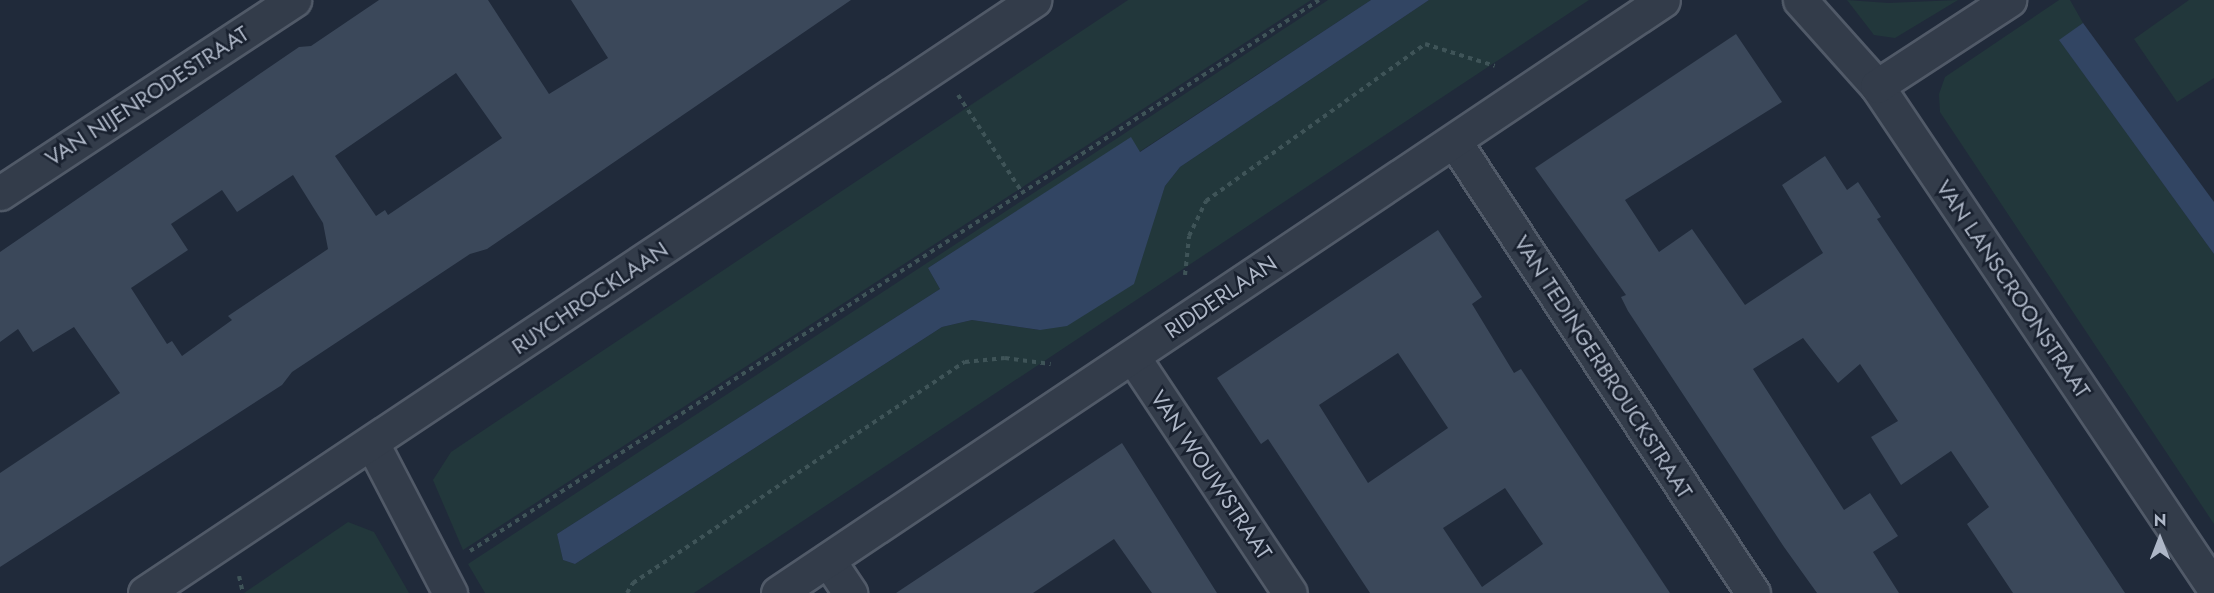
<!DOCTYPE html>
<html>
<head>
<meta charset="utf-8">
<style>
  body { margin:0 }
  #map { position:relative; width:2214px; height:593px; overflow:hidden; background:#202a3a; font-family:Jost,sans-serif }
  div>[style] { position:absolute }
  .green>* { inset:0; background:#22373b }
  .water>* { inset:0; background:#324563 }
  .building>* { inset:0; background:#3b485a }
  .path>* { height:4px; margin-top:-2px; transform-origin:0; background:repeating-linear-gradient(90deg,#3f5458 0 4.5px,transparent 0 9px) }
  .roads { filter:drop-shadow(2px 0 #515a68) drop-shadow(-2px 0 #515a68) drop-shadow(0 2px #515a68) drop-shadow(0 -2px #515a68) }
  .minor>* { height:33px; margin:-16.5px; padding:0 16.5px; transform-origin:16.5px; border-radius:16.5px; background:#333c4a }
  span { translate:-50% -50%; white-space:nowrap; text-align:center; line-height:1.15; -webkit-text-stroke:5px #19212f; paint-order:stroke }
  .street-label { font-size:22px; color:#aeb7c7 }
  .north { position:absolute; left:2130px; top:509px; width:60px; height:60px; -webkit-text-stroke:4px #19212f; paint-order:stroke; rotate:0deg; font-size:16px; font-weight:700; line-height:24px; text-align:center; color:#aeb7c7 }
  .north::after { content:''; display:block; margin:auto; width:21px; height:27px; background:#aeb7c7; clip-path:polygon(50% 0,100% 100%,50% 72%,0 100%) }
</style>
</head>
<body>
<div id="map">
  <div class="green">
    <i style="clip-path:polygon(1128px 0,1311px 0,463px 550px,433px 480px,451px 452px)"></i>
    <i style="clip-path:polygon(1328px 0,1371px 0,1139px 152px,1131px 138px,928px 268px,940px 289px,557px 534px,563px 560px,575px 564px,942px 327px,972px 320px,1039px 330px,1154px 218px,1165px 186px,1180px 167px,1429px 0,1589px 0,694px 593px,485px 593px,468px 564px)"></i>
    <i style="clip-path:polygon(1847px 0,1888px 3px,1958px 0,1895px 38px,1874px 35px)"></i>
    <i style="clip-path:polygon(2059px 0,2070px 0,2083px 23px,2060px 41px,2214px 254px,2214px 524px,1940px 112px,1939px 94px,1945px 77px)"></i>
    <i style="clip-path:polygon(2189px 0,2214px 0,2214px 78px,2177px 102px,2134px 39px)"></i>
    <i style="clip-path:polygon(348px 522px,374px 532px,409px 593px,244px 593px)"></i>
  </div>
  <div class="water">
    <i style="clip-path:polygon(1371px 0,1429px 0,1180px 167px,1165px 186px,1134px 284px,1067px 326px,1040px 330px,972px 320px,942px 327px,575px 564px,563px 560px,557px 534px,940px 289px,928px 268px,1131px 137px,1140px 152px)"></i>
    <i style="clip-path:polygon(2083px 23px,2214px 202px,2214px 254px,2059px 40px)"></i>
  </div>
  <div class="building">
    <i style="clip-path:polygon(evenodd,379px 0,488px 0,549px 94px,608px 58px,571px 0,851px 0,487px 249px,470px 254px,292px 372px,282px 385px,0 567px,0 473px,120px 393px,74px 327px,33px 352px,18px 329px,0 342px,0 252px,299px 47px,311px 46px,379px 0,456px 73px,502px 138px,388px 215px,385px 210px,376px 216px,335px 156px,456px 73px,379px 0,293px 175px,323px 223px,328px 249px,228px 316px,232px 320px,182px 356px,172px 341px,167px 344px,131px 288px,188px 250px,171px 224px,222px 190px,237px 212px,293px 175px)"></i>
    <i style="clip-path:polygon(1736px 34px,1782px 102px,1625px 200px,1659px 252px,1692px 229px,1745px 305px,1823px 253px,1782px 185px,1825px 156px,1847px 190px,1858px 182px,1881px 217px,1877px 219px,2125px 593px,2013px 593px,1967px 524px,1989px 507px,1951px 451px,1901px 485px,1871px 437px,1898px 421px,1860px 364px,1838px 383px,1803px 338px,1753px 369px,1844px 510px,1870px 493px,1898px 536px,1873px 552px,1899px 593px,1817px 593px,1784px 547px,1628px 311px,1621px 297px,1626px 295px,1535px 168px)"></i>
    <i style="clip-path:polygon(evenodd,1438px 230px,1482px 297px,1472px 304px,1514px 373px,1521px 369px,1670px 593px,1370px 593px,1268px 439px,1261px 444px,1217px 378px,1438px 230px,1398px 353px,1448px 428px,1368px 483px,1319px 405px,1398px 353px,1438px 230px,1505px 488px,1543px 544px,1482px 587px,1443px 528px,1505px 488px)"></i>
    <i style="clip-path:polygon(1122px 443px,1217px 593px,1152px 593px,1114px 539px,1033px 593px,896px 593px)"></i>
  </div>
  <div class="path">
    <i style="left:958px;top:95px;width:116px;rotate:56.6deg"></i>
    <i style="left:1185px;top:275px;width:39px;rotate:-84deg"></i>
    <i style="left:1189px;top:236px;width:39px;rotate:-64deg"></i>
    <i style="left:1206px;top:201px;width:269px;rotate:-35.6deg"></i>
    <i style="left:1425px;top:44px;width:73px;rotate:17.4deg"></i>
    <i style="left:470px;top:551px;width:1012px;rotate:-32.98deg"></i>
    <i style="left:239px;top:576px;width:17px;rotate:77deg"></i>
    <i style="left:627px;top:593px;width:12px;rotate:-59deg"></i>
    <i style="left:633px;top:583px;width:399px;rotate:-33.7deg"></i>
    <i style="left:965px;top:362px;width:40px;rotate:-5.7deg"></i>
    <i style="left:1005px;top:358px;width:46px;rotate:7.4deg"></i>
  </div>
  <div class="roads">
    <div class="minor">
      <i style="left:1800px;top:0;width:115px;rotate:48.2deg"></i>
      <i style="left:1877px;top:86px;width:605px;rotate:56.13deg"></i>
      <i style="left:1877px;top:86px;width:158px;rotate:-33.1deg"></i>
      <i style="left:1454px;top:141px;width:542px;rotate:56.52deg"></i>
      <i style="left:0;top:193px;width:352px;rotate:-33.3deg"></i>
      <i style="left:1133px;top:357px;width:283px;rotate:56.4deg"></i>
      <i style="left:373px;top:445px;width:167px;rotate:62.5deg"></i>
      <i style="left:828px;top:560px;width:40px;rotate:56deg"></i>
      <i style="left:145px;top:593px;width:1069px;rotate:-33.7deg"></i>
      <i style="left:778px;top:593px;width:1065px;rotate:-33.82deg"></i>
    </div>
  </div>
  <div class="street-label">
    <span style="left:147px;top:96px;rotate:-33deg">VAN NIJENRODESTRAAT</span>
    <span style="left:2013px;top:289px;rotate:56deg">VAN LANSCROONSTRAAT</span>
    <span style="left:1221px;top:297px;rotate:-34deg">RIDDERLAAN</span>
    <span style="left:590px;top:298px;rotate:-34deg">RUYCHROCKLAAN</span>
    <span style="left:1603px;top:367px;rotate:57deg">VAN TEDINGERBROUCKSTRAAT</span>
    <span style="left:1211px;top:475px;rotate:56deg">VAN WOUWSTRAAT</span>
  </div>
  <div class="north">N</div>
</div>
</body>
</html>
